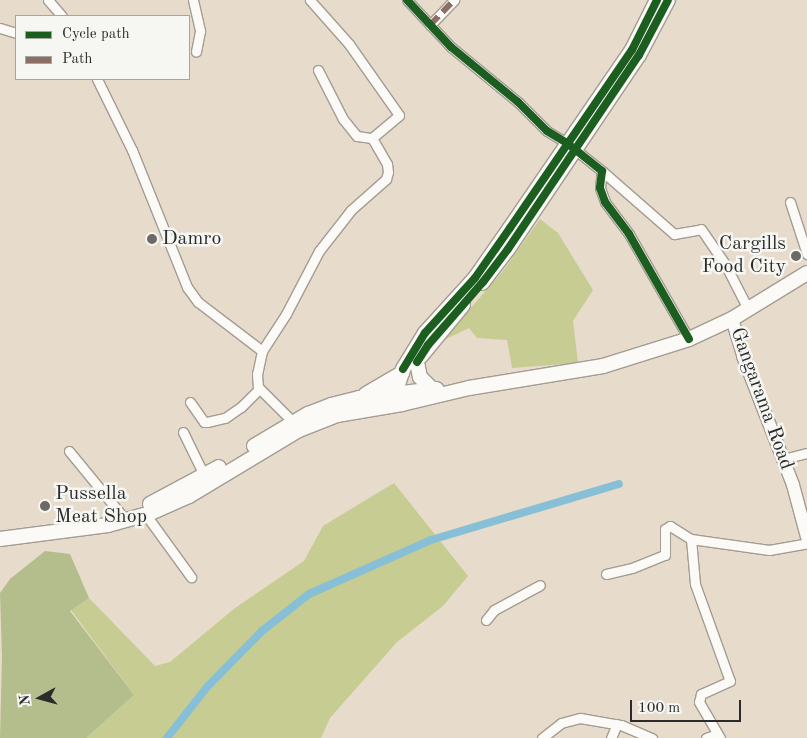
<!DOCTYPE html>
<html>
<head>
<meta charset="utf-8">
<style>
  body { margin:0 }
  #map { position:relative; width:807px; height:738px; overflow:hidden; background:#e7dbcb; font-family:"Old Standard TT",serif }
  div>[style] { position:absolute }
  .green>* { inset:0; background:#c7cc92 }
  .forest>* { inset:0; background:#b3be8c }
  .canal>* { height:8px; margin:-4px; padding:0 4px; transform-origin:4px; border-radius:4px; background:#87c0d6 }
  .roads { filter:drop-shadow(1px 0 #a39c93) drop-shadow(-1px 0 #a39c93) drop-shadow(0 1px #a39c93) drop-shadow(0 -1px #a39c93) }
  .street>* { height:9px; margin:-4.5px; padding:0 4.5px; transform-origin:4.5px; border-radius:4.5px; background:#fbfaf7 }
  .secondary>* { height:12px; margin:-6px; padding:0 6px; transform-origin:6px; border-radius:6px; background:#fbfaf7 }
  .primary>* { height:14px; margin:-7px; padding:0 7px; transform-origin:7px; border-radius:7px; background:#fbfaf7 }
  .quiet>* { height:6px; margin-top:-3px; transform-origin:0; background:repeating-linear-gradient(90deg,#8d6e63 0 12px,transparent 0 18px) }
  .cycleway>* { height:8px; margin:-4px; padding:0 4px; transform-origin:4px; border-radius:4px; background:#1b5e20 }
  .dots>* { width:14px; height:14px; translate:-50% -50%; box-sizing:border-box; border:2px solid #f6f6f2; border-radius:50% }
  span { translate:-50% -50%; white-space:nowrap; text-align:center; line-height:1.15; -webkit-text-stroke:5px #f6f6f2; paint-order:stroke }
  .poi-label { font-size:20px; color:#2b2b2b }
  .left { translate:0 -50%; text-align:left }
  .right { translate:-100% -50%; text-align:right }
  .street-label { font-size:20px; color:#2b2b2b }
  .legend { position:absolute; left:15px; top:15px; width:175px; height:65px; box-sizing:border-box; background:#f6f6f2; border:1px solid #a5a5a2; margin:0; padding:6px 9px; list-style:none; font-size:15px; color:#2b2b2b }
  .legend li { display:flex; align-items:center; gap:10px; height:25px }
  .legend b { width:25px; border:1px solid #a5a5a2 }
  .north { position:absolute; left:15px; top:673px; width:50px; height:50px; -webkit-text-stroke:4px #f6f6f2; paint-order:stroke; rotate:263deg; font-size:14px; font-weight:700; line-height:20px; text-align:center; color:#2b2b2b }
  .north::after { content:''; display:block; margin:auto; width:18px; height:22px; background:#2b2b2b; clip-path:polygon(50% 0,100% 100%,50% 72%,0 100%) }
  .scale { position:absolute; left:630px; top:700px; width:111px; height:22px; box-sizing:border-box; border:2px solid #2b2b2b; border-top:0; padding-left:6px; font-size:15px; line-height:18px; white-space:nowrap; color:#2b2b2b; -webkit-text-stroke:4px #f6f6f2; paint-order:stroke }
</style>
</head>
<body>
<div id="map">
  <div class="green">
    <i style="clip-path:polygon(540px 219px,558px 233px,593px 290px,573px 321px,578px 363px,512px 368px,507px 340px,477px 338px,469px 328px,442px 341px,503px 271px)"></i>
    <i style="clip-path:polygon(394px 483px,468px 576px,443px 606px,397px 642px,330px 718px,321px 738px,86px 738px,134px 695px,71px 610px,89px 598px,155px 666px,170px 662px,235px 608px,304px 561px,323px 526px)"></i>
  </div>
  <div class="forest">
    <i style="clip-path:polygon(45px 551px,70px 554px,89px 598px,70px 611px,134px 695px,86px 738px,0 738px,2px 656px,0 593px,10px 579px)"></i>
  </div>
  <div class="canal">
    <i style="left:167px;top:738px;width:65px;rotate:-51.9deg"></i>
    <i style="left:207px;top:687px;width:78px;rotate:-45.5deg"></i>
    <i style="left:262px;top:631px;width:60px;rotate:-38.2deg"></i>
    <i style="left:309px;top:594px;width:133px;rotate:-23.9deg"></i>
    <i style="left:431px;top:540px;width:196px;rotate:-16.6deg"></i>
  </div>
  <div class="roads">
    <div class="street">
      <i style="left:48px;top:0;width:21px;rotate:49deg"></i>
      <i style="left:193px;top:0;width:32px;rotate:77deg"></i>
      <i style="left:200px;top:31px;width:21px;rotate:101deg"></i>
      <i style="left:407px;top:0;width:64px;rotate:46.9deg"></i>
      <i style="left:451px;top:47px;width:87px;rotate:39.4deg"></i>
      <i style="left:518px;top:102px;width:41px;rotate:45deg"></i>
      <i style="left:547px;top:131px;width:23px;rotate:31deg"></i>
      <i style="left:567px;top:143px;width:45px;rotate:38.7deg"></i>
      <i style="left:602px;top:171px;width:17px;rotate:97deg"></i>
      <i style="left:600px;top:188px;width:15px;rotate:70deg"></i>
      <i style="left:605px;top:202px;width:40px;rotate:53deg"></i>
      <i style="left:629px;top:234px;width:121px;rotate:60.3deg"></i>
      <i style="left:430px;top:25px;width:35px;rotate:-46deg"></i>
      <i style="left:0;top:28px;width:17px;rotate:17deg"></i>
      <i style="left:318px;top:70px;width:55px;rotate:63deg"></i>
      <i style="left:343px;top:119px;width:22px;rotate:51deg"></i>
      <i style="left:357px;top:136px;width:15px;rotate:8deg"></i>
      <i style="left:97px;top:79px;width:79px;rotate:63.8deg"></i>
      <i style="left:132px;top:150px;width:148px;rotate:68.1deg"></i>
      <i style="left:187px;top:287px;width:19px;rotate:54deg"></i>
      <i style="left:198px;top:302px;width:81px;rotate:37.4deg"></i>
      <i style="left:262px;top:351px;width:24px;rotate:102deg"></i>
      <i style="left:257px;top:374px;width:13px;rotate:86deg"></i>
      <i style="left:258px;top:387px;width:54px;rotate:45deg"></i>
      <i style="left:602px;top:171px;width:96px;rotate:41.2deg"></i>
      <i style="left:674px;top:234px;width:27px;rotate:-10deg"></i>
      <i style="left:701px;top:229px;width:42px;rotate:55.6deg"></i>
      <i style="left:725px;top:264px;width:51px;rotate:62.9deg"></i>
      <i style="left:790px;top:202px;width:55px;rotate:71.9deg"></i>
      <i style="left:262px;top:351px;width:44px;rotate:-57deg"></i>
      <i style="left:286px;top:314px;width:71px;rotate:-62.4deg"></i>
      <i style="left:319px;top:251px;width:52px;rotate:-52deg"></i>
      <i style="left:351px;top:210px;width:47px;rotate:-41.5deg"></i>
      <i style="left:386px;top:179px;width:7px;rotate:-74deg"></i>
      <i style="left:388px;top:172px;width:8px;rotate:-97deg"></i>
      <i style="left:387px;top:164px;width:30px;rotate:-120deg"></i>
      <i style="left:372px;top:138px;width:35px;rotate:-40deg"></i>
      <i style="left:399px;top:115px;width:87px;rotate:-125.2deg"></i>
      <i style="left:349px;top:44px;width:59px;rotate:-131.6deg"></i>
      <i style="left:190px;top:402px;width:24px;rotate:55deg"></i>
      <i style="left:204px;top:422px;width:3px"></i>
      <i style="left:207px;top:422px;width:18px;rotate:-13deg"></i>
      <i style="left:225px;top:418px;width:19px;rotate:-35deg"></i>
      <i style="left:241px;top:407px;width:25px;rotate:-45deg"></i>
      <i style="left:183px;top:432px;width:48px;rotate:64deg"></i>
      <i style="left:69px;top:451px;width:80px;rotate:50.6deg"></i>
      <i style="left:783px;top:459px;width:25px;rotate:-14deg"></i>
      <i style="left:146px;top:515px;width:77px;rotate:54deg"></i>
      <i style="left:691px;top:539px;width:45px;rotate:84.9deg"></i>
      <i style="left:695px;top:584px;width:103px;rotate:70.2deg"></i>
      <i style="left:730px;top:681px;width:32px;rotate:156deg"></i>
      <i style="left:701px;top:694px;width:8px;rotate:104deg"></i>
      <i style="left:699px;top:702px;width:42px;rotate:59.7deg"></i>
      <i style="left:606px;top:574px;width:27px;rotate:-13deg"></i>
      <i style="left:632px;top:568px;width:35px;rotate:-22deg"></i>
      <i style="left:665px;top:555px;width:26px;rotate:-90deg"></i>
      <i style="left:665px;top:529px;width:6px;rotate:-31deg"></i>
      <i style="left:670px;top:526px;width:25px;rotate:32deg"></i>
      <i style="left:691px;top:539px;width:79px;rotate:8deg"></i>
      <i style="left:769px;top:550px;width:39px;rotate:-10deg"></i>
      <i style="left:486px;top:620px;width:13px;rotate:-51deg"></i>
      <i style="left:494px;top:610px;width:52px;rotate:-28.5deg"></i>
      <i style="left:542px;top:738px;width:24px;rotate:-38deg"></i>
      <i style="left:561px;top:723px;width:20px;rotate:-15deg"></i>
      <i style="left:580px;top:718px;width:42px;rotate:9.7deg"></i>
      <i style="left:621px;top:725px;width:34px;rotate:23deg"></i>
      <i style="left:611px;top:738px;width:15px;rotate:-67deg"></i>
      <i style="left:706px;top:738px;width:12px;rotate:-20deg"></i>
    </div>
    <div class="secondary">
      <i style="left:732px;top:319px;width:39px;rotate:73deg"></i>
      <i style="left:743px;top:356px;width:138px;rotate:68.8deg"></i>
      <i style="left:793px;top:485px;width:54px;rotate:74.9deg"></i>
    </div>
    <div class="primary">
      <i style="left:482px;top:283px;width:43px;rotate:-52.6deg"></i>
      <i style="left:508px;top:249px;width:234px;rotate:-56deg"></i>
      <i style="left:639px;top:55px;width:62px;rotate:-62.2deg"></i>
      <i style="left:421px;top:356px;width:66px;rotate:-50.5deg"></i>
      <i style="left:417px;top:362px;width:15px;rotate:79deg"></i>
      <i style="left:420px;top:377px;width:17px;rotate:45deg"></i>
      <i style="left:366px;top:394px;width:42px;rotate:-30.3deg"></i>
      <i style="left:393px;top:400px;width:33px;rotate:-72deg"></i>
      <i style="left:403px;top:369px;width:42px;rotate:-58.6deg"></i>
      <i style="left:425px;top:333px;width:74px;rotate:-47.7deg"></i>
      <i style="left:475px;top:278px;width:61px;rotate:-55deg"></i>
      <i style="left:510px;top:228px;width:216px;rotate:-55.6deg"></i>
      <i style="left:632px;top:50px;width:56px;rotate:-63.4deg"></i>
      <i style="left:254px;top:446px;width:63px;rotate:-30.7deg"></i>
      <i style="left:308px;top:414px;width:25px;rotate:-21deg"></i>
      <i style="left:331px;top:405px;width:29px;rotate:-14deg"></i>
      <i style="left:359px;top:398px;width:78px;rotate:-6.7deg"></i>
      <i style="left:150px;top:504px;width:78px;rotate:-28.2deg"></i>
      <i style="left:0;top:539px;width:109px;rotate:-7.4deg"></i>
      <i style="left:108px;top:525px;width:41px;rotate:-15.4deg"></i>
      <i style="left:148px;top:514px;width:45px;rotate:-23.7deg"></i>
      <i style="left:189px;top:496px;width:128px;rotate:-31deg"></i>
      <i style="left:299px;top:430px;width:41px;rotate:-21.5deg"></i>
      <i style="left:337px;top:415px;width:66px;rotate:-9.6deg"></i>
      <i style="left:402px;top:404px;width:69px;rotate:-13.4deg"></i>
      <i style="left:469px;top:388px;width:136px;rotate:-9.3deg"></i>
      <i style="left:603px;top:366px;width:90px;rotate:-17.4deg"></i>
      <i style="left:689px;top:339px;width:47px;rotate:-24.9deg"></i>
      <i style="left:732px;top:319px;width:88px;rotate:-31.5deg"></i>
    </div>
  </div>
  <div class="quiet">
    <i style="left:430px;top:25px;width:35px;rotate:-46deg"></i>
  </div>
  <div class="cycleway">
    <i style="left:407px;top:0;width:64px;rotate:46.9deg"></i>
    <i style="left:451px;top:47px;width:87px;rotate:39.4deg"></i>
    <i style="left:518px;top:102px;width:41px;rotate:45deg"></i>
    <i style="left:547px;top:131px;width:23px;rotate:31deg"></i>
    <i style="left:567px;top:143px;width:45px;rotate:38.7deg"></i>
    <i style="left:602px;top:171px;width:17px;rotate:97deg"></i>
    <i style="left:600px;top:188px;width:15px;rotate:70deg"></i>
    <i style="left:605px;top:202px;width:40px;rotate:53deg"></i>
    <i style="left:629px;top:234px;width:121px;rotate:60.3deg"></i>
    <i style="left:417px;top:362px;width:20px;rotate:-57deg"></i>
    <i style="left:428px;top:345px;width:84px;rotate:-48.9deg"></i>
    <i style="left:483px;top:282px;width:41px;rotate:-52.9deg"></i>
    <i style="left:508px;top:249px;width:234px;rotate:-56deg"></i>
    <i style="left:639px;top:55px;width:62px;rotate:-62.2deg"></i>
    <i style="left:403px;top:369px;width:42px;rotate:-58.6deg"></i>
    <i style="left:425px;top:333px;width:74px;rotate:-47.7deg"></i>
    <i style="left:475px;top:278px;width:61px;rotate:-55deg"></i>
    <i style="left:510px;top:228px;width:216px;rotate:-55.6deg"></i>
    <i style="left:632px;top:50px;width:56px;rotate:-63.4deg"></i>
  </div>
  <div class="dots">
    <i style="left:152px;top:239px;background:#6d6963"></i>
    <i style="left:796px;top:256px;background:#6d6963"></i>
    <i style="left:45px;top:506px;background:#6d6963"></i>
  </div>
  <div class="poi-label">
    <span class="left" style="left:162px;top:239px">Damro</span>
    <span class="right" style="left:786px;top:256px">Cargills<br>Food City</span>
    <span class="left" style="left:55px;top:506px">Pussella<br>Meat Shop</span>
  </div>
  <div class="street-label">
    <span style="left:761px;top:399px;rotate:70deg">Gangarama Road</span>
  </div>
  <ul class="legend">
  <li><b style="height:6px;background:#1b5e20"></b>Cycle path</li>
  <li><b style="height:6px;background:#8d6e63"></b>Path</li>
  </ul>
  <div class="north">N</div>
  <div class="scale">100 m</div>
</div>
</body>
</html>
